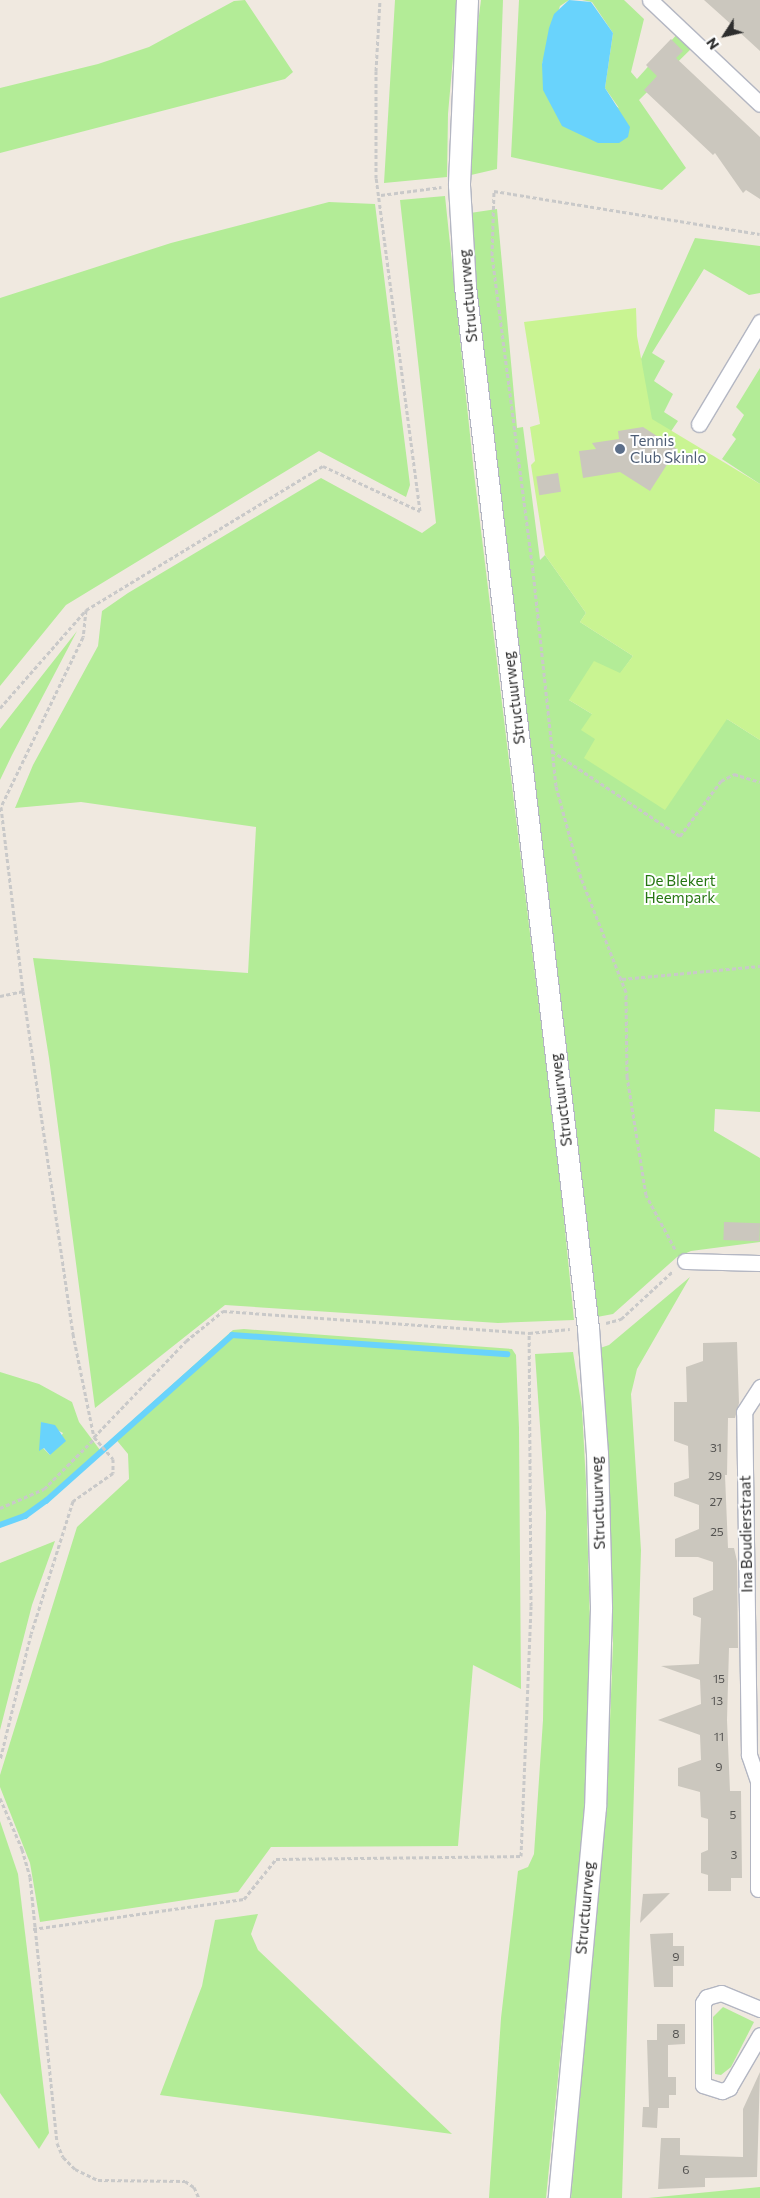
<!DOCTYPE html>
<html>
<head>
<meta charset="utf-8">
<style>
  body { margin:0 }
  #map { position:relative; width:760px; height:2198px; overflow:hidden; background:#f0e9e0; font-family:Commissioner,sans-serif }
  div>[style] { position:absolute }
  .green>* { inset:0; background:#b3ec97 }
  .pitch>* { inset:0; background:#c9f492 }
  .water>* { inset:0; background:#69d3fc }
  .stream>* { height:5.5px; margin:-2.75px; padding:0 2.75px; transform-origin:2.75px; border-radius:2.75px; background:#69d3fc }
  .building>* { inset:0; background:#cbc7be; transform-origin:0 0 }
  .path>* { height:3px; margin-top:-1.5px; transform-origin:0; background:repeating-linear-gradient(90deg,#c9c9c9 0 4px,transparent 0 6.5px) }
  .roads { filter:drop-shadow(1px 0 #b3b6c2) drop-shadow(-1px 0 #b3b6c2) drop-shadow(0 1px #b3b6c2) drop-shadow(0 -1px #b3b6c2) }
  .minor>* { height:15px; margin:-7.5px; padding:0 7.5px; transform-origin:7.5px; border-radius:7.5px; background:#fff }
  .secondary>* { height:21px; margin:-10.5px; padding:0 10.5px; transform-origin:10.5px; border-radius:10.5px; background:#fff }
  .dots>* { width:14px; height:14px; translate:-50% -50%; box-sizing:border-box; border:2px solid #fff; border-radius:50% }
  span { translate:-50% -50%; white-space:nowrap; text-align:center; line-height:1.15; -webkit-text-stroke:4px #fff; paint-order:stroke }
  .number-label { font-size:12px; color:#555452 }
  .number-label span { -webkit-text-stroke-width:0 }
  .street-label { font-size:15px; color:#2e2e2e }
  .service-label { font-size:15px; color:#4e5e75 }
  .left { translate:0 -50%; text-align:left }
  .park-label { font-size:15px; color:#267613 }
  .north { position:absolute; left:700px; top:10px; width:50px; height:50px; -webkit-text-stroke:4px #fff; paint-order:stroke; rotate:235deg; font-size:14px; font-weight:700; line-height:20px; text-align:center; color:#2e2e2e }
  .north::after { content:''; display:block; margin:auto; width:18px; height:22px; background:#2e2e2e; clip-path:polygon(50% 0,100% 100%,50% 72%,0 100%) }
</style>
</head>
<body>
<div id="map">
  <div class="green">
    <i style="clip-path:polygon(245px 0,293px 72px,285px 79px,0 153px,0 88px,98px 64px,149px 47px,234px 1px)"></i>
    <i style="clip-path:polygon(395px 0,458px 0,448px 114px,447px 177px,384px 183px)"></i>
    <i style="clip-path:polygon(481px 0,503px 0,497px 169px,471px 175px,473px 61px)"></i>
    <i style="clip-path:polygon(519px 0,569px 0,560px 6px,542px 64px,619px 108px,605px 88px,613px 33px,592px 2px,582px 0,624px 0,644px 19px,631px 72px,637px 79px,679px 32px,694px 46px,639px 100px,686px 168px,662px 190px,511px 157px)"></i>
    <i style="clip-path:polygon(445px 196px,474px 473px,560px 1180px,574px 1320px,498px 1323px,225px 1305px,95px 1408px,49px 1058px,33px 958px,248px 973px,256px 827px,81px 802px,15px 808px,33px 765px,98px 646px,102px 611px,128px 593px,321px 478px,422px 533px,436px 523px,400px 200px)"></i>
    <i style="clip-path:polygon(329px 202px,375px 204px,410px 485px,406px 497px,319px 451px,66px 605px,0 686px,0 298px,171px 243px)"></i>
    <i style="clip-path:polygon(497px 209px,517px 428px,523px 427px,540px 560px,545px 555px,586px 613px,580px 622px,633px 656px,620px 674px,569px 700px,592px 714px,727px 719px,760px 740px,760px 1112px,715px 1109px,714px 1131px,760px 1158px,760px 1242px,691px 1251px,677px 1257px,613px 1314px,597px 1317px,476px 288px,470px 213px)"></i>
    <i style="clip-path:polygon(695px 238px,760px 246px,760px 293px,749px 295px,704px 269px,652px 353px,665px 361px,654px 381px,673px 394px,664px 412px,678px 421px,663px 443px,645px 413px,641px 359px)"></i>
    <i style="clip-path:polygon(760px 368px,760px 484px,722px 459px,736px 439px,732px 435px,744px 415px,736px 407px)"></i>
    <i style="clip-path:polygon(77px 631px,12px 755px,0 780px,0 729px)"></i>
    <i style="clip-path:polygon(690px 1277px,637px 1369px,631px 1394px,641px 1550px,622px 2198px,571px 2198px,607px 1798px,613px 1643px,609px 1469px,600px 1348px,609px 1345px)"></i>
    <i style="clip-path:polygon(244px 1329px,512px 1349px,516px 1355px,519px 1428px,521px 1689px,473px 1665px,458px 1846px,271px 1847px,238px 1892px,40px 1922px,30px 1863px,0 1787px,0 1775px,77px 1527px,129px 1479px,128px 1454px,114px 1437px,233px 1330px)"></i>
    <i style="clip-path:polygon(573px 1352px,582px 1409px,586px 1483px,590px 1623px,587px 1788px,546px 2198px,489px 2198px,501px 2018px,518px 1871px,528px 1867px,534px 1854px,543px 1720px,546px 1512px,535px 1354px)"></i>
    <i style="clip-path:polygon(evenodd,0 1372px,39px 1384px,72px 1402px,79px 1422px,100px 1450px,26px 1515px,0 1525px,0 1372px,41px 1422px,63px 1433px,50px 1455px,43px 1448px,41px 1422px)"></i>
    <i style="clip-path:polygon(55px 1541px,32px 1605px,0 1730px,0 1563px)"></i>
    <i style="clip-path:polygon(0 1821px,18px 1874px,49px 2133px,39px 2149px,0 2093px)"></i>
    <i style="clip-path:polygon(258px 1914px,251px 1934px,258px 1950px,452px 2134px,160px 2095px,202px 1986px,215px 1920px)"></i>
    <i style="clip-path:polygon(723px 2007px,754px 2022px,731px 2067px,721px 2075px,715px 2074px,713px 2017px)"></i>
    <i style="clip-path:polygon(760px 2187px,760px 2198px,648px 2198px)"></i>
  </div>
  <div class="pitch">
    <i style="clip-path:polygon(636px 308px,637px 336px,652px 419px,760px 484px,760px 740px,727px 719px,665px 810px,584px 758px,595px 739px,581px 730px,592px 714px,569px 700px,594px 661px,620px 673px,633px 656px,580px 622px,586px 613px,545px 555px,531px 465px,535px 461px,530px 427px,540px 424px,524px 322px)"></i>
  </div>
  <div class="water">
    <i style="clip-path:polygon(569px 0,591px 2px,613px 33px,605px 88px,630px 127px,628px 137px,619px 143px,598px 143px,562px 126px,543px 90px,542px 64px,549px 28px,554px 14px)"></i>
    <i style="clip-path:polygon(41px 1422px,55px 1425px,66px 1441px,50px 1455px,44px 1448px,39px 1451px)"></i>
  </div>
  <div class="stream">
    <i style="left:0;top:1525px;width:27px;rotate:-20deg"></i>
    <i style="left:25px;top:1516px;width:26px;rotate:-36deg"></i>
    <i style="left:46px;top:1501px;width:249px;rotate:-41.7deg"></i>
    <i style="left:232px;top:1335px;width:276px;rotate:4deg"></i>
  </div>
  <div class="building">
    <i style="clip-path:polygon(704px 0,760px 0,760px 51px,723px 17px)"></i>
    <i style="clip-path:polygon(671px 39px,683px 51px,676px 58px,760px 137px,760px 199px,746px 190px,743px 193px,715px 153px,713px 155px,644px 90px,657px 76px,646px 65px)"></i>
    <i style="clip-path:polygon(643px 427px,677px 449px,650px 491px,620px 472px,583px 478px,579px 451px,596px 449px,592px 443px,619px 439px,618px 431px)"></i>
    <i style="left:558px;top:473px;width:19px;height:22px;rotate:81deg"></i>
    <i style="left:724px;top:1222px;width:36px;height:18px;rotate:2deg"></i>
    <i style="clip-path:polygon(737px 1342px,739px 1403px,735px 1418px,728px 1418px,727px 1475px,725px 1475px,728px 1548px,734px 1548px,737px 1561px,738px 1648px,729px 1648px,727px 1720px,730px 1791px,741px 1791px,742px 1878px,731px 1878px,731px 1891px,708px 1891px,708px 1875px,701px 1873px,701px 1853px,708px 1850px,708px 1819px,701px 1817px,700px 1792px,678px 1786px,678px 1768px,701px 1760px,700px 1735px,658px 1720px,701px 1704px,700px 1680px,661px 1666px,699px 1664px,701px 1618px,693px 1615px,693px 1598px,713px 1590px,713px 1562px,698px 1557px,675px 1557px,675px 1539px,699px 1529px,699px 1505px,674px 1496px,674px 1483px,689px 1478px,688px 1446px,674px 1441px,674px 1402px,687px 1402px,686px 1367px,703px 1361px,703px 1343px)"></i>
    <i style="clip-path:polygon(670px 1893px,640px 1923px,643px 1894px)"></i>
    <i style="clip-path:polygon(673px 1933px,673px 1946px,684px 1946px,684px 1966px,673px 1966px,673px 1987px,654px 1987px,650px 1934px)"></i>
    <i style="clip-path:polygon(657px 2024px,685px 2024px,685px 2044px,668px 2045px,668px 2077px,676px 2077px,676px 2095px,669px 2095px,669px 2108px,658px 2108px,657px 2128px,642px 2127px,643px 2107px,649px 2107px,647px 2040px,657px 2040px)"></i>
    <i style="clip-path:polygon(760px 2072px,757px 2177px,705px 2178px,705px 2187px,658px 2189px,661px 2138px,680px 2138px,680px 2155px,743px 2157px,743px 2109px)"></i>
  </div>
  <div class="path">
    <i style="left:381px;top:195px;width:61px;rotate:-7.6deg"></i>
    <i style="left:86px;top:610px;width:277px;rotate:-31.3deg"></i>
    <i style="left:323px;top:466px;width:107px;rotate:24.9deg"></i>
    <i style="left:420px;top:511px;width:336px;rotate:-97.5deg"></i>
    <i style="left:376px;top:178px;width:107px;rotate:-90deg"></i>
    <i style="left:376px;top:71px;width:71px;rotate:-86.8deg"></i>
    <i style="left:0;top:708px;width:130px;rotate:-48.7deg"></i>
    <i style="left:86px;top:610px;width:27px;rotate:96deg"></i>
    <i style="left:83px;top:637px;width:189px;rotate:115.8deg"></i>
    <i style="left:1px;top:807px;width:185px;rotate:83.2deg"></i>
    <i style="left:23px;top:991px;width:347px;rotate:81.7deg"></i>
    <i style="left:73px;top:1334px;width:105px;rotate:78.5deg"></i>
    <i style="left:94px;top:1437px;width:29px;rotate:49deg"></i>
    <i style="left:113px;top:1459px;width:14px;rotate:90deg"></i>
    <i style="left:113px;top:1473px;width:49px;rotate:145deg"></i>
    <i style="left:73px;top:1501px;width:139px;rotate:107.5deg"></i>
    <i style="left:31px;top:1634px;width:130px;rotate:103.8deg"></i>
    <i style="left:552px;top:751px;width:154px;rotate:33.6deg"></i>
    <i style="left:680px;top:836px;width:69px;rotate:-53.3deg"></i>
    <i style="left:721px;top:781px;width:15px;rotate:-28deg"></i>
    <i style="left:734px;top:774px;width:27px;rotate:17deg"></i>
    <i style="left:622px;top:979px;width:139px;rotate:-5.4deg"></i>
    <i style="left:0;top:996px;width:24px;rotate:-12deg"></i>
    <i style="left:675px;top:1249px;width:61px;rotate:-118.2deg"></i>
    <i style="left:646px;top:1195px;width:120px;rotate:-99.1deg"></i>
    <i style="left:627px;top:1077px;width:85px;rotate:-90.7deg"></i>
    <i style="left:626px;top:992px;width:123px;rotate:-111.5deg"></i>
    <i style="left:581px;top:878px;width:95px;rotate:-105.2deg"></i>
    <i style="left:556px;top:786px;width:216px;rotate:-96.1deg"></i>
    <i style="left:533px;top:571px;width:319px;rotate:-97.4deg"></i>
    <i style="left:492px;top:255px;width:64px;rotate:-88.2deg"></i>
    <i style="left:494px;top:191px;width:269px;rotate:9.2deg"></i>
    <i style="left:606px;top:1323px;width:16px;rotate:-15deg"></i>
    <i style="left:621px;top:1319px;width:71px;rotate:-42.7deg"></i>
    <i style="left:94px;top:1437px;width:133px;rotate:-46.2deg"></i>
    <i style="left:186px;top:1341px;width:48px;rotate:-39deg"></i>
    <i style="left:223px;top:1311px;width:307px;rotate:4.1deg"></i>
    <i style="left:529px;top:1333px;width:41px;rotate:-5.6deg"></i>
    <i style="left:0;top:1508px;width:48px;rotate:-23.4deg"></i>
    <i style="left:44px;top:1489px;width:72px;rotate:-45deg"></i>
    <i style="left:0;top:1798px;width:56px;rotate:66.7deg"></i>
    <i style="left:22px;top:1849px;width:29px;rotate:74deg"></i>
    <i style="left:30px;top:1877px;width:267px;rotate:84.2deg"></i>
    <i style="left:57px;top:2143px;width:15px;rotate:67deg"></i>
    <i style="left:63px;top:2157px;width:17px;rotate:45deg"></i>
    <i style="left:75px;top:2169px;width:25px;rotate:26deg"></i>
    <i style="left:98px;top:2180px;width:87px;rotate:0.7deg"></i>
    <i style="left:185px;top:2181px;width:11px;rotate:34deg"></i>
    <i style="left:194px;top:2187px;width:12px;rotate:66deg"></i>
    <i style="left:33px;top:1929px;width:213px;rotate:-8.1deg"></i>
    <i style="left:244px;top:1899px;width:51px;rotate:-51.3deg"></i>
    <i style="left:276px;top:1859px;width:245px;rotate:-0.7deg"></i>
    <i style="left:521px;top:1856px;width:250px;rotate:-87.7deg"></i>
    <i style="left:531px;top:1606px;width:273px;rotate:-90.4deg"></i>
  </div>
  <div class="roads">
    <div class="minor">
      <i style="left:650px;top:0;width:151px;rotate:43.4deg"></i>
      <i style="left:699px;top:424px;width:119px;rotate:-59.1deg"></i>
      <i style="left:685px;top:1261px;width:75px;rotate:1.5deg"></i>
      <i style="left:758px;top:1889px;width:108px;rotate:-90deg"></i>
      <i style="left:758px;top:1781px;width:28px;rotate:-109deg"></i>
      <i style="left:749px;top:1755px;width:343px;rotate:-90.8deg"></i>
      <i style="left:744px;top:1412px;width:30px;rotate:-57deg"></i>
      <i style="left:760px;top:2009px;width:42px;rotate:-157.7deg"></i>
      <i style="left:721px;top:1993px;width:15px;rotate:164deg"></i>
      <i style="left:707px;top:1997px;width:7px;rotate:124deg"></i>
      <i style="left:703px;top:2003px;width:82px;rotate:90deg"></i>
      <i style="left:703px;top:2085px;width:20px;rotate:18deg"></i>
      <i style="left:722px;top:2091px;width:8px;rotate:-23deg"></i>
      <i style="left:729px;top:2088px;width:61px;rotate:-59.7deg"></i>
    </div>
    <div class="secondary">
      <i style="left:467px;top:0;width:185px;rotate:92.5deg"></i>
      <i style="left:459px;top:185px;width:101px;rotate:86.6deg"></i>
      <i style="left:465px;top:286px;width:1049px;rotate:83.27deg"></i>
      <i style="left:588px;top:1328px;width:125px;rotate:85.9deg"></i>
      <i style="left:597px;top:1453px;width:156px;rotate:88.5deg"></i>
      <i style="left:601px;top:1609px;width:198px;rotate:91.7deg"></i>
      <i style="left:595px;top:1807px;width:393px;rotate:95.3deg"></i>
    </div>
  </div>
  <div class="dots">
    <i style="left:620px;top:449px;background:#5c6f8a"></i>
  </div>
  <div class="number-label">
    <span style="left:716px;top:1448px">31</span>
    <span style="left:715px;top:1476px">29</span>
    <span style="left:716px;top:1502px">27</span>
    <span style="left:717px;top:1532px">25</span>
    <span style="left:719px;top:1679px">15</span>
    <span style="left:717px;top:1701px">13</span>
    <span style="left:719px;top:1737px">11</span>
    <span style="left:719px;top:1767px">9</span>
    <span style="left:733px;top:1815px">5</span>
    <span style="left:734px;top:1855px">3</span>
    <span style="left:676px;top:1957px">9</span>
    <span style="left:676px;top:2034px">8</span>
    <span style="left:686px;top:2170px">6</span>
  </div>
  <div class="street-label">
    <span style="left:468px;top:296px;rotate:-95deg">Structuurweg</span>
    <span style="left:514px;top:698px;rotate:-97deg">Structuurweg</span>
    <span style="left:561px;top:1100px;rotate:-97deg">Structuurweg</span>
    <span style="left:598px;top:1503px;rotate:-92deg">Structuurweg</span>
    <span style="left:746px;top:1534px;rotate:-91deg">Ina Boudierstraat</span>
    <span style="left:585px;top:1908px;rotate:-85deg">Structuurweg</span>
  </div>
  <div class="service-label">
    <span class="left" style="left:630px;top:449px">Tennis<br>Club Skinlo</span>
  </div>
  <div class="park-label">
    <span style="left:680px;top:889px">De Blekert<br>Heempark</span>
  </div>
  <div class="north">N</div>
</div>
</body>
</html>
